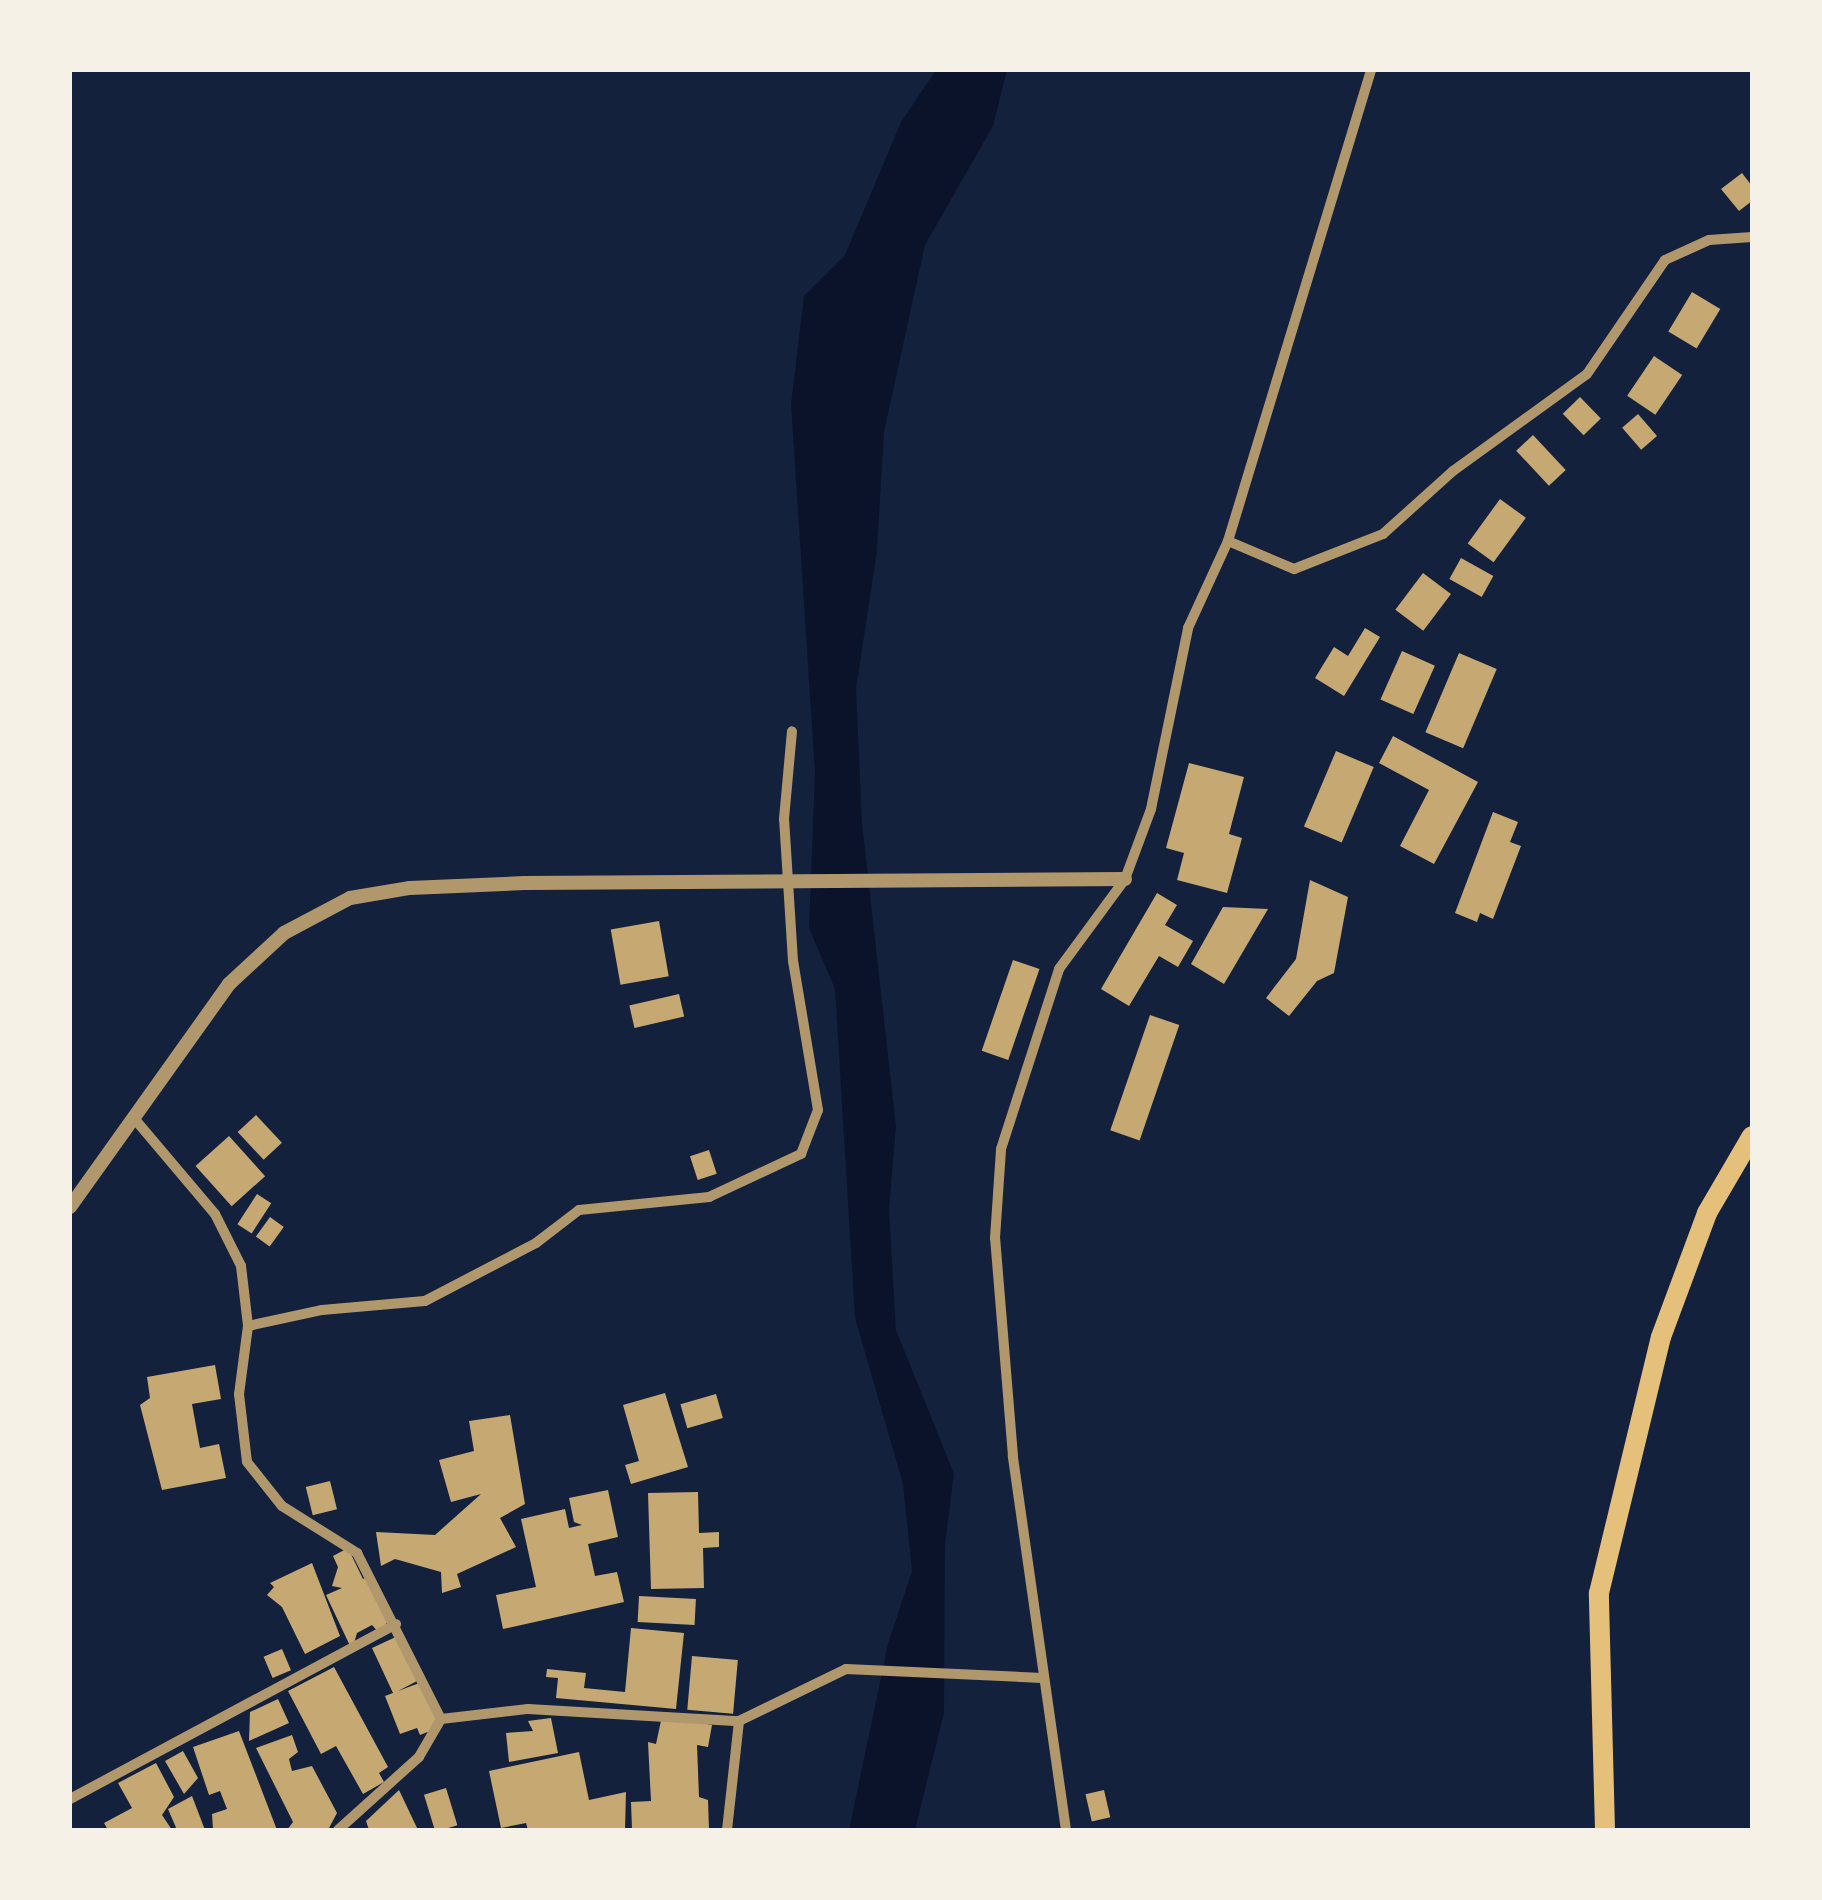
<!DOCTYPE html>
<html>
<head>
<meta charset="utf-8">
<style>
  body { margin:0 }
  #map { position:relative; width:1822px; height:1900px; overflow:hidden; background:#14213d; font-family:Jost,sans-serif }
  div>[style] { position:absolute }
  .water>* { inset:0; background:#0b132b }
  .building>* { inset:0; background:#c6a872; transform-origin:0 0 }
  .minor>* { height:10px; margin:-5px; padding:0 5px; transform-origin:5px; border-radius:5px; background:#b1986c }
  .tertiary>* { height:14px; margin:-7px; padding:0 7px; transform-origin:7px; border-radius:7px; background:#b1986c }
  .trunk>* { height:20px; margin:-10px; padding:0 10px; transform-origin:10px; border-radius:10px; background:#e5c07b }
  span { translate:-50% -50%; white-space:nowrap; text-align:center; line-height:1.15; -webkit-text-stroke:8px #f6f1e7; paint-order:stroke }
  .frame { position:absolute; inset:0; border:72px solid #f6f1e7; pointer-events:none }
</style>
</head>
<body>
<div id="map">
  <div class="water">
    <i style="clip-path:polygon(936px 70px,1007px 70px,993px 126px,925px 245px,884px 432px,877px 551px,856px 689px,862px 823px,896px 1126px,889px 1210px,896px 1330px,954px 1474px,945px 1545px,944px 1713px,915px 1830px,849px 1830px,888px 1644px,912px 1571px,903px 1484px,855px 1318px,835px 989px,809px 928px,815px 773px,791px 404px,804px 296px,845px 255px,901px 122px)"></i>
  </div>
  <div class="building">
    <i style="clip-path:polygon(1742px 173px,1752px 186px,1752px 201px,1739px 211px,1721px 189px)"></i>
    <i style="left:1692px;top:292px;width:33px;height:46px;rotate:31deg"></i>
    <i style="left:1654px;top:356px;width:34px;height:48px;rotate:34deg"></i>
    <i style="left:1580px;top:397px;width:30px;height:24px;rotate:46deg"></i>
    <i style="left:1638px;top:414px;width:29px;height:21px;rotate:49deg"></i>
    <i style="left:1533px;top:435px;width:48px;height:23px;rotate:47deg"></i>
    <i style="left:1500px;top:499px;width:32px;height:55px;rotate:36deg"></i>
    <i style="left:1461px;top:558px;width:37px;height:24px;rotate:29deg"></i>
    <i style="left:1423px;top:573px;width:35px;height:46px;rotate:37deg"></i>
    <i style="clip-path:polygon(1365px 628px,1380px 637px,1344px 696px,1315px 678px,1334px 647px,1348px 656px)"></i>
    <i style="left:1402px;top:651px;width:36px;height:53px;rotate:24deg"></i>
    <i style="left:1459px;top:653px;width:41px;height:86px;rotate:23deg"></i>
    <i style="clip-path:polygon(1393px 736px,1478px 782px,1434px 864px,1400px 846px,1429px 790px,1379px 763px)"></i>
    <i style="left:1336px;top:751px;width:41px;height:82px;rotate:23deg"></i>
    <i style="clip-path:polygon(1189px 763px,1244px 777px,1229px 834px,1242px 838px,1227px 893px,1177px 880px,1184px 853px,1166px 848px)"></i>
    <i style="clip-path:polygon(1493px 812px,1518px 822px,1510px 842px,1521px 846px,1493px 919px,1480px 913px,1477px 922px,1455px 913px)"></i>
    <i style="clip-path:polygon(1310px 880px,1348px 897px,1334px 973px,1317px 981px,1289px 1016px,1266px 998px,1296px 959px)"></i>
    <i style="clip-path:polygon(1157px 893px,1177px 905px,1165px 925px,1193px 941px,1178px 967px,1159px 956px,1129px 1006px,1101px 989px)"></i>
    <i style="clip-path:polygon(1223px 907px,1268px 909px,1224px 984px,1191px 964px)"></i>
    <i style="left:659px;top:921px;width:56px;height:49px;rotate:80deg"></i>
    <i style="left:1013px;top:960px;width:28px;height:96px;rotate:19deg"></i>
    <i style="left:679px;top:994px;width:23px;height:51px;rotate:77deg"></i>
    <i style="left:1150px;top:1015px;width:31px;height:122px;rotate:19deg"></i>
    <i style="left:256px;top:1115px;width:38px;height:25px;rotate:47deg"></i>
    <i style="left:229px;top:1136px;width:54px;height:45px;rotate:48deg"></i>
    <i style="left:709px;top:1150px;width:25px;height:20px;rotate:72deg"></i>
    <i style="left:257px;top:1194px;width:17px;height:36px;rotate:33deg"></i>
    <i style="left:270px;top:1217px;width:17px;height:24px;rotate:36deg"></i>
    <i style="clip-path:polygon(215px 1365px,221px 1399px,192px 1404px,200px 1448px,219px 1444px,226px 1478px,162px 1490px,140px 1405px,150px 1398px,147px 1377px)"></i>
    <i style="clip-path:polygon(665px 1393px,688px 1467px,631px 1484px,625px 1465px,639px 1461px,623px 1405px)"></i>
    <i style="left:716px;top:1394px;width:25px;height:37px;rotate:74deg"></i>
    <i style="clip-path:polygon(510px 1415px,525px 1504px,500px 1518px,516px 1547px,457px 1574px,461px 1587px,442px 1593px,441px 1572px,395px 1559px,381px 1566px,376px 1532px,435px 1535px,481px 1494px,451px 1502px,439px 1460px,474px 1451px,469px 1421px)"></i>
    <i style="left:330px;top:1481px;width:29px;height:25px;rotate:76deg"></i>
    <i style="clip-path:polygon(608px 1490px,618px 1537px,588px 1544px,595px 1576px,617px 1572px,624px 1602px,503px 1629px,496px 1595px,536px 1587px,521px 1519px,565px 1509px,569px 1528px,582px 1525px,574px 1522px,569px 1498px)"></i>
    <i style="clip-path:polygon(698px 1492px,699px 1533px,719px 1532px,719px 1547px,703px 1548px,704px 1588px,651px 1589px,648px 1493px)"></i>
    <i style="clip-path:polygon(348px 1548px,363px 1579px,372px 1575px,391px 1616px,380px 1634px,372px 1625px,357px 1633px,352px 1650px,326px 1595px,342px 1588px,332px 1586px,338px 1567px,333px 1556px)"></i>
    <i style="clip-path:polygon(312px 1563px,340px 1636px,305px 1654px,282px 1607px,267px 1595px,274px 1587px,270px 1583px)"></i>
    <i style="left:639px;top:1596px;width:57px;height:26px;rotate:3deg"></i>
    <i style="clip-path:polygon(631px 1628px,684px 1633px,676px 1709px,556px 1698px,558px 1678px,546px 1677px,547px 1669px,586px 1673px,584px 1688px,625px 1692px)"></i>
    <i style="clip-path:polygon(400px 1635px,421px 1679px,398px 1691px,422px 1682px,440px 1727px,420px 1735px,417px 1728px,400px 1734px,385px 1696px,393px 1693px,372px 1648px)"></i>
    <i style="left:282px;top:1649px;width:23px;height:20px;rotate:67deg"></i>
    <i style="left:692px;top:1656px;width:46px;height:54px;rotate:5deg"></i>
    <i style="clip-path:polygon(334px 1667px,388px 1767px,379px 1773px,384px 1782px,363px 1794px,336px 1746px,321px 1754px,288px 1691px)"></i>
    <i style="clip-path:polygon(278px 1699px,289px 1723px,249px 1741px,250px 1712px)"></i>
    <i style="clip-path:polygon(662px 1716px,712px 1725px,708px 1747px,697px 1745px,699px 1797px,708px 1800px,709px 1830px,632px 1830px,631px 1802px,651px 1801px,648px 1742px,656px 1744px)"></i>
    <i style="clip-path:polygon(551px 1718px,558px 1753px,509px 1762px,506px 1733px,533px 1731px,528px 1721px)"></i>
    <i style="clip-path:polygon(239px 1731px,277px 1830px,213px 1830px,212px 1814px,227px 1809px,220px 1791px,209px 1795px,193px 1747px)"></i>
    <i style="clip-path:polygon(292px 1735px,298px 1752px,289px 1759px,292px 1771px,312px 1766px,337px 1813px,328px 1830px,287px 1830px,293px 1822px,256px 1748px)"></i>
    <i style="clip-path:polygon(183px 1751px,198px 1778px,184px 1794px,165px 1761px)"></i>
    <i style="clip-path:polygon(579px 1752px,589px 1800px,626px 1792px,625px 1830px,528px 1830px,526px 1823px,501px 1828px,489px 1771px)"></i>
    <i style="clip-path:polygon(156px 1763px,174px 1797px,162px 1815px,172px 1830px,108px 1830px,104px 1823px,132px 1808px,118px 1783px)"></i>
    <i style="left:446px;top:1788px;width:39px;height:23px;rotate:73deg"></i>
    <i style="clip-path:polygon(399px 1790px,418px 1830px,369px 1830px,366px 1821px)"></i>
    <i style="left:1104px;top:1790px;width:28px;height:19px;rotate:77deg"></i>
    <i style="clip-path:polygon(192px 1796px,205px 1830px,177px 1830px,168px 1809px)"></i>
  </div>
  <div class="minor">
    <i style="left:1228px;top:541px;width:72px;rotate:23deg"></i>
    <i style="left:1294px;top:569px;width:96px;rotate:-21.5deg"></i>
    <i style="left:1383px;top:534px;width:94px;rotate:-42deg"></i>
    <i style="left:1453px;top:471px;width:165px;rotate:-35.9deg"></i>
    <i style="left:1587px;top:374px;width:138px;rotate:-55.6deg"></i>
    <i style="left:1665px;top:260px;width:48px;rotate:-24.4deg"></i>
    <i style="left:1709px;top:240px;width:43px;rotate:-4deg"></i>
    <i style="left:133px;top:1117px;width:127px;rotate:49.8deg"></i>
    <i style="left:215px;top:1214px;width:58px;rotate:63.4deg"></i>
    <i style="left:241px;top:1266px;width:60px;rotate:83.3deg"></i>
    <i style="left:248px;top:1326px;width:69px;rotate:97.5deg"></i>
    <i style="left:239px;top:1394px;width:68px;rotate:83.3deg"></i>
    <i style="left:247px;top:1462px;width:56px;rotate:51.5deg"></i>
    <i style="left:282px;top:1506px;width:89px;rotate:32.1deg"></i>
    <i style="left:357px;top:1553px;width:186px;rotate:63.2deg"></i>
    <i style="left:441px;top:1719px;width:44px;rotate:120.1deg"></i>
    <i style="left:419px;top:1757px;width:109px;rotate:138deg"></i>
    <i style="left:248px;top:1326px;width:76px;rotate:-12.2deg"></i>
    <i style="left:322px;top:1310px;width:103px;rotate:-5deg"></i>
    <i style="left:425px;top:1301px;width:125px;rotate:-27.6deg"></i>
    <i style="left:536px;top:1243px;width:54px;rotate:-37.5deg"></i>
    <i style="left:579px;top:1210px;width:131px;rotate:-5.7deg"></i>
    <i style="left:709px;top:1197px;width:102px;rotate:-25.1deg"></i>
    <i style="left:801px;top:1154px;width:47px;rotate:-68.9deg"></i>
    <i style="left:818px;top:1110px;width:151px;rotate:-99.5deg"></i>
    <i style="left:793px;top:961px;width:142px;rotate:-93.6deg"></i>
    <i style="left:784px;top:819px;width:88px;rotate:-84.8deg"></i>
    <i style="left:441px;top:1719px;width:88px;rotate:-6.6deg"></i>
    <i style="left:528px;top:1709px;width:211px;rotate:3.3deg"></i>
    <i style="left:739px;top:1721px;width:119px;rotate:-25.9deg"></i>
    <i style="left:846px;top:1669px;width:196px;rotate:2.6deg"></i>
    <i style="left:70px;top:1799px;width:370px;rotate:-28.2deg"></i>
    <i style="left:727px;top:1830px;width:110px;rotate:-83.7deg"></i>
    <i style="left:1066px;top:1830px;width:378px;rotate:-98.1deg"></i>
    <i style="left:1013px;top:1456px;width:219px;rotate:-94.7deg"></i>
    <i style="left:995px;top:1238px;width:89px;rotate:-86.1deg"></i>
    <i style="left:1001px;top:1149px;width:189px;rotate:-72.1deg"></i>
    <i style="left:1059px;top:969px;width:112px;rotate:-53.7deg"></i>
    <i style="left:1125px;top:879px;width:75px;rotate:-69.6deg"></i>
    <i style="left:1151px;top:809px;width:185px;rotate:-78.4deg"></i>
    <i style="left:1188px;top:628px;width:96px;rotate:-65.3deg"></i>
    <i style="left:1228px;top:541px;width:492px;rotate:-73.1deg"></i>
  </div>
  <div class="tertiary">
    <i style="left:70px;top:1207px;width:274px;rotate:-54.5deg"></i>
    <i style="left:229px;top:984px;width:75px;rotate:-42.8deg"></i>
    <i style="left:284px;top:933px;width:75px;rotate:-27.9deg"></i>
    <i style="left:350px;top:898px;width:61px;rotate:-9.5deg"></i>
    <i style="left:410px;top:888px;width:114px;rotate:-2.5deg"></i>
    <i style="left:524px;top:883px;width:601px;rotate:-0.38deg"></i>
  </div>
  <div class="trunk">
    <i style="left:1605px;top:1830px;width:237px;rotate:-91.5deg"></i>
    <i style="left:1599px;top:1593px;width:263px;rotate:-76.4deg"></i>
    <i style="left:1661px;top:1337px;width:132px;rotate:-69.6deg"></i>
    <i style="left:1707px;top:1213px;width:89px;rotate:-59.7deg"></i>
  </div>
  <div class="frame"></div>
</div>
</body>
</html>
